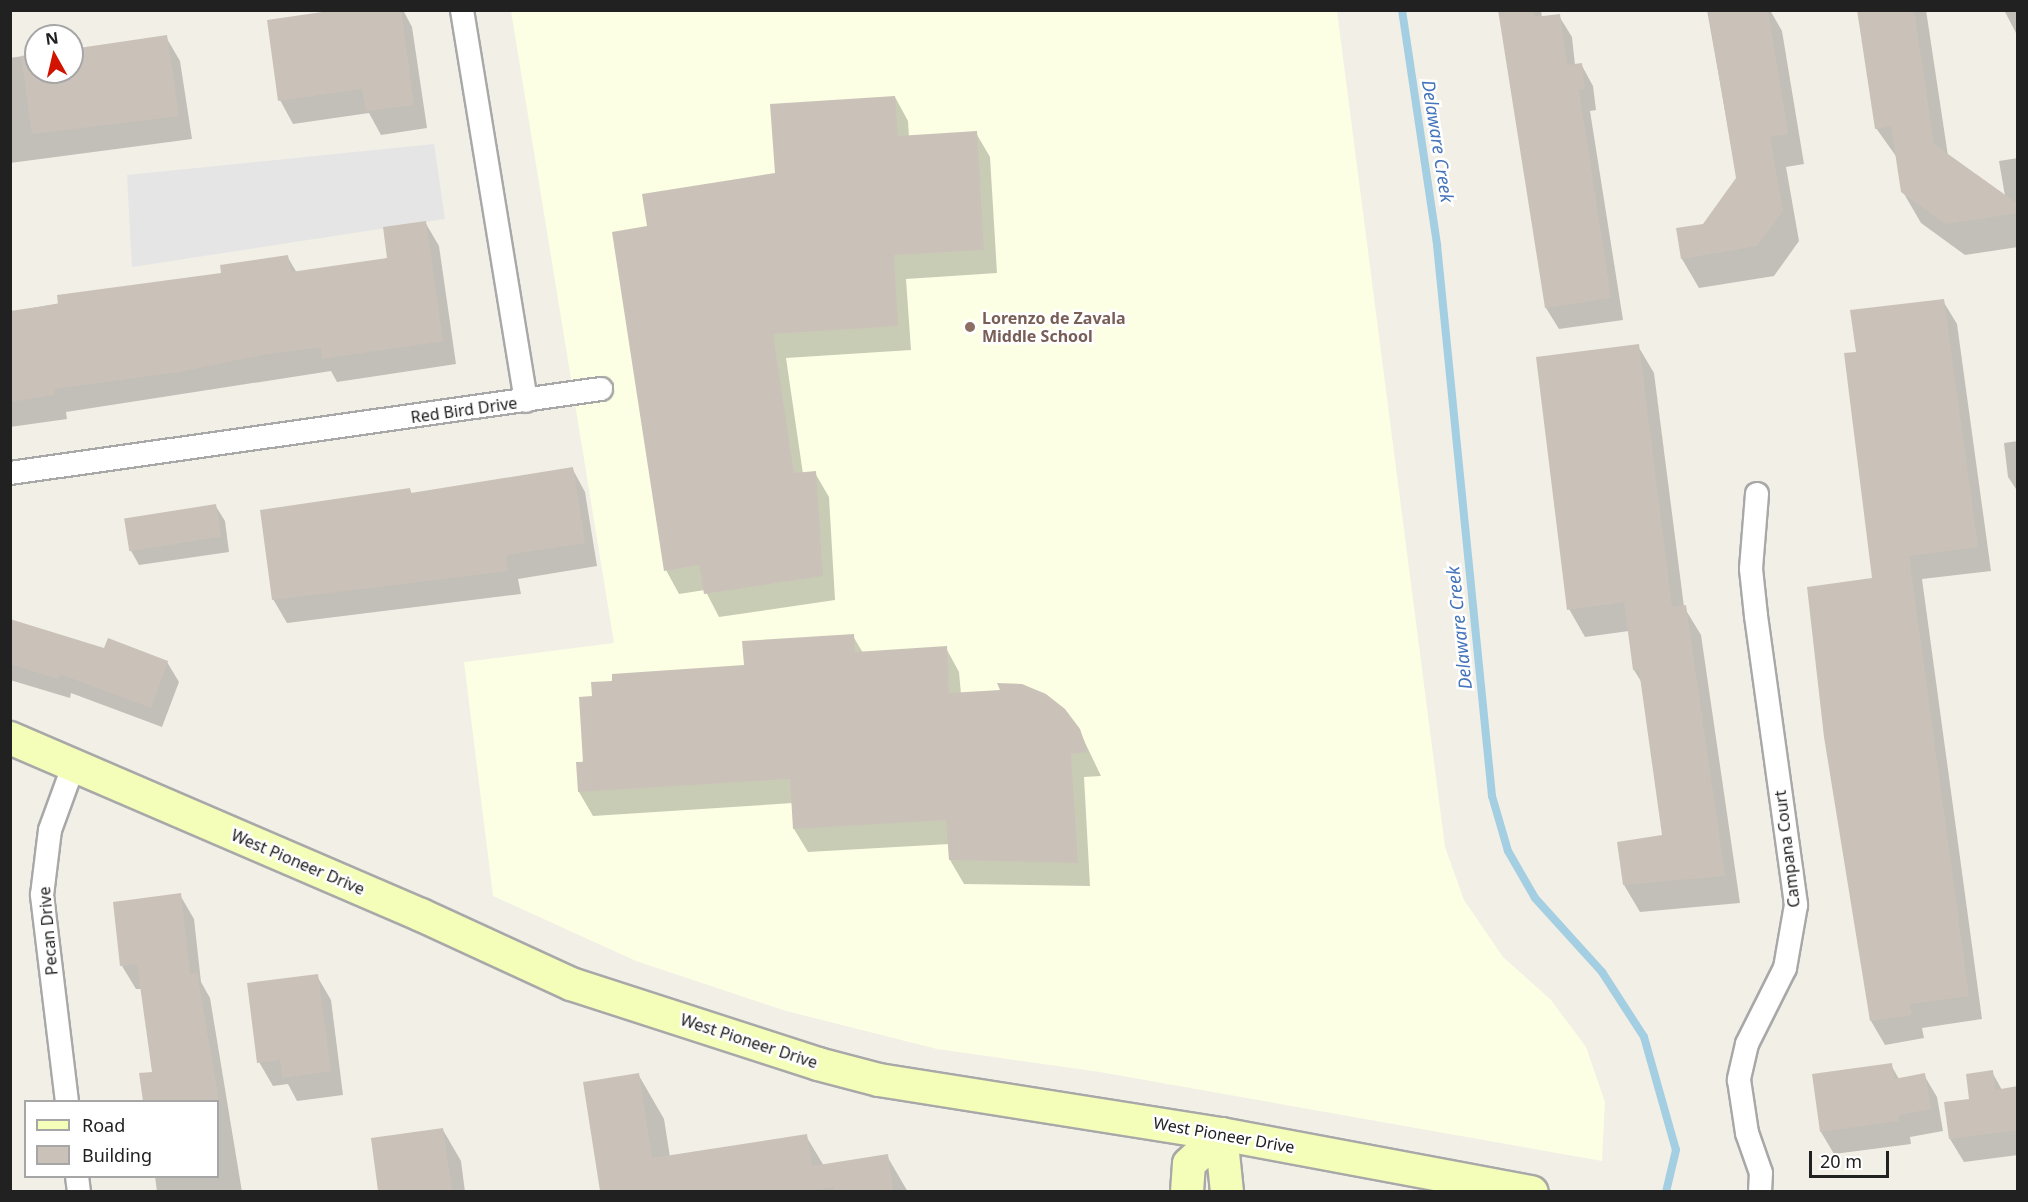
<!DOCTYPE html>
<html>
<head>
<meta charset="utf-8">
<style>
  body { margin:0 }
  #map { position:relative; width:2028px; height:1202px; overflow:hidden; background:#f2efe7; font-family:"Noto Sans",sans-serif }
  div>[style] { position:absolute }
  .education>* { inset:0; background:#fcffe3 }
  .parking>* { inset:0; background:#e5e5e5 }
  .shadow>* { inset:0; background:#0003 }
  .stream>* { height:8px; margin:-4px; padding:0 4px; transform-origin:4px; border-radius:4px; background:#a4cfe2 }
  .building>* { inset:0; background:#cac2b9; transform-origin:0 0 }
  .roads { filter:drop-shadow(2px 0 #a8a8a8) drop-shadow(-2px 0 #a8a8a8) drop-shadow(0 2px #a8a8a8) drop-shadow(0 -2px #a8a8a8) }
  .street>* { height:22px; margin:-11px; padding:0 11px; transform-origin:11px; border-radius:11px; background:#fff }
  .secondary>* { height:32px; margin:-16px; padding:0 16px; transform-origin:16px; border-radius:16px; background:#f4feb8 }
  .dots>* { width:16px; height:16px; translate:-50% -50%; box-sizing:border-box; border:3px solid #fff; border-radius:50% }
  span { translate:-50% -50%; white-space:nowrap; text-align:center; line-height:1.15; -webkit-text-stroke:5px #fff; paint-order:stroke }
  .education-label { font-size:16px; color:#785e54; font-weight:700 }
  .left { translate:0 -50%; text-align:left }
  .street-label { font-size:16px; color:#212121 }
  .water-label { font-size:18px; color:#4474b9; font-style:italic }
  .frame { position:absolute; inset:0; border:12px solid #212121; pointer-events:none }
  .legend { position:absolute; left:24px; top:1100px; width:195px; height:78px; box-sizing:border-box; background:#fff; border:2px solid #a6a6a6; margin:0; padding:8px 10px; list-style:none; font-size:18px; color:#212121 }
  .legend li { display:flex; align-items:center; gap:12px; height:30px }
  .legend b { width:30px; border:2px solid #a6a6a6 }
  .north { position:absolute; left:24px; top:24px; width:60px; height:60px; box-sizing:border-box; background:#fff; border:2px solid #a6a6a6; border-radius:50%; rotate:352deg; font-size:16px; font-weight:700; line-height:24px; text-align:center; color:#212121 }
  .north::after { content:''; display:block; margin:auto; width:21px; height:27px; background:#d21300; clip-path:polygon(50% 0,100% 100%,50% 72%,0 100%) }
  .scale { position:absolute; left:1809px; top:1151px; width:80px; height:27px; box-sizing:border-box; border:3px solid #212121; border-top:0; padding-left:8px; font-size:18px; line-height:21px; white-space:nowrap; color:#212121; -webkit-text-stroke:4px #fff; paint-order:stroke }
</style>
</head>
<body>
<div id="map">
  <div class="education">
    <i style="clip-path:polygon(511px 11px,1337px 11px,1445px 847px,1464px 900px,1503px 957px,1551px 1000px,1586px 1047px,1605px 1102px,1602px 1161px,1100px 1072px,937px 1049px,786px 1011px,636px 961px,493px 896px,464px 662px,614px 643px)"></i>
  </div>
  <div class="parking">
    <i style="clip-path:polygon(434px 144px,445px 219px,132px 267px,127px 175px)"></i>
  </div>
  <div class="shadow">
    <i style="clip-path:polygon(347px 10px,403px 10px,412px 27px,427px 128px,381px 135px,369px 113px,293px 124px,280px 100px)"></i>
    <i style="clip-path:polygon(1500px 10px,1541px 10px,1542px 18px,1559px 16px,1572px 37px,1575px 65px,1581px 64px,1593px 86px,1596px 110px,1590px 111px,1623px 320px,1559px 329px,1546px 308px)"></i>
    <i style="clip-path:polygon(1707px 10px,1770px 10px,1782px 31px,1804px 164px,1786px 167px,1799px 241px,1774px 276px,1699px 288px,1682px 259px,1678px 229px,1703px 225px,1737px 178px)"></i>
    <i style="clip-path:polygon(1858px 10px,1926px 10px,1948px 156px,2005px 196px,1999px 161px,2018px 158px,2018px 247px,1965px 255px,1921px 223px,1903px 192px,1898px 159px,1876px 128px)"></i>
    <i style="clip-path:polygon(2004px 10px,2018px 10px,2018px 33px,2016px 33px)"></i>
    <i style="clip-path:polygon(166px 37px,180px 61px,192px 139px,10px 163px,10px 58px,36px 54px,36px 72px,72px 72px,72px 50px)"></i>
    <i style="clip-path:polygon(895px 97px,908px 121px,909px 137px,976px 133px,990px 157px,997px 273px,906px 279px,911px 350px,786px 358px,803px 474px,815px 473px,829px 497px,835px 600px,719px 617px,705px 590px,679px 594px,666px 570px,649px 228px,776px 175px)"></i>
    <i style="clip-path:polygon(425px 222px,439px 246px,456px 364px,337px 382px,331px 371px,66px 412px,67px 419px,10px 427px,10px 312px,223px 274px,287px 256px,297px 273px,389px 260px)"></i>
    <i style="clip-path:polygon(1943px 301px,1957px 324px,1991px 571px,1922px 579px,1982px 1019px,1922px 1028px,1924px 1038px,1885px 1045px,1871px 1021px,1818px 681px,1874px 579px,1858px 353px)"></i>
    <i style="clip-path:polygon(1638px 346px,1654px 373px,1684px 607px,1701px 635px,1740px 903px,1640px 912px,1624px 885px,1663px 837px,1642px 683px,1634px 670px,1629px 631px,1585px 637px,1569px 609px)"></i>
    <i style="clip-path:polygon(2018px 441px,2018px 492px,2008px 477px,2004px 443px)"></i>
    <i style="clip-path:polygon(572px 468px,585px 492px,597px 566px,518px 579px,521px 594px,287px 623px,273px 599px,410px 490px,412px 494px)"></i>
    <i style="clip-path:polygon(215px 505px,225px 521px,229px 552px,139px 565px,130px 549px)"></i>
    <i style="clip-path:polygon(10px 621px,105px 650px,167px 662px,179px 682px,162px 727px,71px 693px,70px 698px,10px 680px)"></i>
    <i style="clip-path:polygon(853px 636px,863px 653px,946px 648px,959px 672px,961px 694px,1079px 730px,1101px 776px,1084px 777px,1090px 886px,964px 884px,950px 860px,949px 844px,808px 852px,794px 829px,793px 803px,593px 816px,579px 792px,578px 764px,746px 667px)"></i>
    <i style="clip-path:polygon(180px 895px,194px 919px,201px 982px,210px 998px,242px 1192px,157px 1192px,155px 1176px,218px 1176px,218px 1102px,145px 1102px,141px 1075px,153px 1073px,142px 989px,136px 989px,122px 966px)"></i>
    <i style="clip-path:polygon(317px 976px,331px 1000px,343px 1095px,297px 1101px,288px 1084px,273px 1086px,259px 1062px)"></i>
    <i style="clip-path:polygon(1891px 1065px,1899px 1079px,1924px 1075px,1937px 1097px,1943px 1131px,1910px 1137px,1911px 1144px,1834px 1154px,1821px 1132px)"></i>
    <i style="clip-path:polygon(1992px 1072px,2002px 1090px,2018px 1088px,2018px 1155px,1964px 1162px,1950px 1139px)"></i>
    <i style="clip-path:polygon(638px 1074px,664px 1119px,670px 1157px,806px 1136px,824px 1166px,887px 1156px,908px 1192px,602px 1192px,584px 1083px)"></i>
    <i style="clip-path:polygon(443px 1130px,461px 1161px,465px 1192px,380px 1192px,372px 1139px)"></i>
  </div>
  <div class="stream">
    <i style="left:1402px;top:10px;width:238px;rotate:81.5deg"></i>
    <i style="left:1437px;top:245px;width:554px;rotate:84.3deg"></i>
    <i style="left:1492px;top:796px;width:57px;rotate:73.8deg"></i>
    <i style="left:1508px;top:851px;width:54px;rotate:60.1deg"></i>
    <i style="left:1535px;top:898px;width:100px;rotate:47.8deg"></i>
    <i style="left:1602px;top:972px;width:77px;rotate:57.1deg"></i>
    <i style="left:1644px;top:1037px;width:117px;rotate:74.2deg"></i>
    <i style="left:1676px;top:1150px;width:43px;rotate:103.4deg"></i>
  </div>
  <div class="building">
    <i style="clip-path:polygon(336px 10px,401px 10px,414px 105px,366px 111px,362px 89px,278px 101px,267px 20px)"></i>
    <i style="clip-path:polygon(1498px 10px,1533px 10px,1534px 17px,1560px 14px,1567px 65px,1582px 63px,1585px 89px,1579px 90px,1611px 298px,1545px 308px)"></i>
    <i style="clip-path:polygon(1708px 10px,1768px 10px,1788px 134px,1770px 137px,1783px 211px,1757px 246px,1681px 259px,1676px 228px,1703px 224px,1736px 178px)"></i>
    <i style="clip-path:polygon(1857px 10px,1914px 10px,1934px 144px,2018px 204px,2018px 213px,1946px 224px,1901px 192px,1891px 126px,1875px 129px)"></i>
    <i style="clip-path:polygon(167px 35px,179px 116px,32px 134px,21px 56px,36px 54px,36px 72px,72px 72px,72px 49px)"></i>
    <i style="clip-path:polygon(895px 96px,898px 136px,977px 131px,984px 250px,894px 255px,898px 326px,773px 334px,794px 473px,816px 471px,823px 576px,704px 594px,699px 565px,664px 571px,612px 232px,647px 226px,642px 194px,775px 173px,770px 104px)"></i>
    <i style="clip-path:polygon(426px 221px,443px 341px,322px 359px,321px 347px,262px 355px,179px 372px,54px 389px,54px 395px,10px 402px,10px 311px,58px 304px,57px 295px,221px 273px,220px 265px,288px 255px,291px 272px,387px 258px,383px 227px)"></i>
    <i style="clip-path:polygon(1944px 299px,1978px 547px,1909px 556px,1969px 996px,1910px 1004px,1912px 1015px,1870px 1021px,1824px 737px,1807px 587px,1872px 578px,1844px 353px,1856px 352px,1850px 310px)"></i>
    <i style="clip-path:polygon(1639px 344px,1672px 607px,1686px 605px,1725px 876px,1623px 885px,1617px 842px,1662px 835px,1639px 670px,1633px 670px,1624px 602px,1567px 610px,1536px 357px)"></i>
    <i style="clip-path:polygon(573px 467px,585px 543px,506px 555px,508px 571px,272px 600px,260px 510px,410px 488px,411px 493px)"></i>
    <i style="left:216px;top:504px;width:33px;height:93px;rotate:81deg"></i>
    <i style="clip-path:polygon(10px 619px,104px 648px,108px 638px,168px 661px,151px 708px,60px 674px,58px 679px,10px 664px)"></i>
    <i style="clip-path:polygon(854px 634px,855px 652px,947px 646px,949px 693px,1000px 690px,997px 683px,1022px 684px,1046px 694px,1065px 709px,1080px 729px,1088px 752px,1071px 754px,1078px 863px,949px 860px,946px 820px,793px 829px,790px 779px,578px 792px,576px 762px,583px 762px,579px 697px,592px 696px,591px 682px,612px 681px,612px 674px,744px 665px,742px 641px)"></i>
    <i style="clip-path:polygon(181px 893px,190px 974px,197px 973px,219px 1101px,143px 1101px,139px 1073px,152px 1072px,137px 964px,120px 966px,113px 902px)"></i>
    <i style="clip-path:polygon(318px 974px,331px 1071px,282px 1078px,280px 1060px,257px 1063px,247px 983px)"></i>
    <i style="clip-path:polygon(1892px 1063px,1894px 1079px,1925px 1073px,1931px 1109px,1898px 1115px,1899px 1121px,1820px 1132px,1812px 1074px)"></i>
    <i style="clip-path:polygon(1993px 1070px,1995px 1090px,2018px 1086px,2018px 1130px,1949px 1139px,1944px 1102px,1969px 1099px,1966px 1074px)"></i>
    <i style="clip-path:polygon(639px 1073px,652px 1158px,807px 1134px,812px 1166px,888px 1154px,893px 1191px,834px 1191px,834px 1187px,806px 1191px,600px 1191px,583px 1082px)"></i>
    <i style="clip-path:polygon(443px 1128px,452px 1191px,378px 1191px,371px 1138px)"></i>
  </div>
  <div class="roads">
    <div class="street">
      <i style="left:462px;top:10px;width:396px;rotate:80.7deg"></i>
      <i style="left:10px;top:473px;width:597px;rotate:-8.09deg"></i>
      <i style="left:1757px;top:494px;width:75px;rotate:94.6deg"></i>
      <i style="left:1751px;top:569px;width:47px;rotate:83.9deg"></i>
      <i style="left:1756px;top:616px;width:292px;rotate:82.1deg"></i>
      <i style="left:1796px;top:905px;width:64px;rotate:99.9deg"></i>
      <i style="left:1785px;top:968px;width:85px;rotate:116.6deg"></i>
      <i style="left:1747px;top:1044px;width:37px;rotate:103deg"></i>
      <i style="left:1739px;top:1080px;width:54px;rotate:81.4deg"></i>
      <i style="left:1747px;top:1133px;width:42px;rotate:70.7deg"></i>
      <i style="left:1761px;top:1173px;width:19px;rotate:93deg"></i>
      <i style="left:67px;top:1102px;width:209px;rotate:-96.9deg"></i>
      <i style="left:42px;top:895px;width:65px;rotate:-83deg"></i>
      <i style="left:50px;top:830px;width:70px;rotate:-70deg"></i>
      <i style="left:77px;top:1176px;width:16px;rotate:83deg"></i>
    </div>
    <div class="secondary">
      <i style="left:10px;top:738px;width:447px;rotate:23.3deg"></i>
      <i style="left:421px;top:915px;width:165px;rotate:24.7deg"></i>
      <i style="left:571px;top:984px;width:260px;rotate:17.9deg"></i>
      <i style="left:818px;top:1064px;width:63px;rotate:14.7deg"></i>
      <i style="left:879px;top:1080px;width:346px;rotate:9deg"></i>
      <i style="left:1221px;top:1134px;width:316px;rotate:10.6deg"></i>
      <i style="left:1221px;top:1134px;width:58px;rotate:84.1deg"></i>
      <i style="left:1187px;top:1192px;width:28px;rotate:-86deg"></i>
      <i style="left:1189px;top:1164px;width:44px;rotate:-43.2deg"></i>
    </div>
  </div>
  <div class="dots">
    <i style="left:970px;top:327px;background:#8d6e63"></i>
  </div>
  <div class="education-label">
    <span class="left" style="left:982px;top:327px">Lorenzo de Zavala<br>Middle School</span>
  </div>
  <div class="street-label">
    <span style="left:464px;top:410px;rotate:-8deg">Red Bird Drive</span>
    <span style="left:1787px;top:849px;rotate:-97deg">Campana Court</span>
    <span style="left:298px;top:862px;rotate:23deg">West Pioneer Drive</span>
    <span style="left:48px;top:931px;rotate:-95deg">Pecan Drive</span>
    <span style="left:749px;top:1041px;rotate:18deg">West Pioneer Drive</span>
    <span style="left:1224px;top:1135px;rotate:10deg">West Pioneer Drive</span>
  </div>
  <div class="water-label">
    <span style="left:1438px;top:141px;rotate:81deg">Delaware Creek</span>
    <span style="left:1459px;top:628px;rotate:-96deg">Delaware Creek</span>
  </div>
  <div class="frame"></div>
  <ul class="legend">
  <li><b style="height:8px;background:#f4feb8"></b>Road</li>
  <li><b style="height:16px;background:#cac2b9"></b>Building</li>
  </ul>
  <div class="north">N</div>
  <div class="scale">20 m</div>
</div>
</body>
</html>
